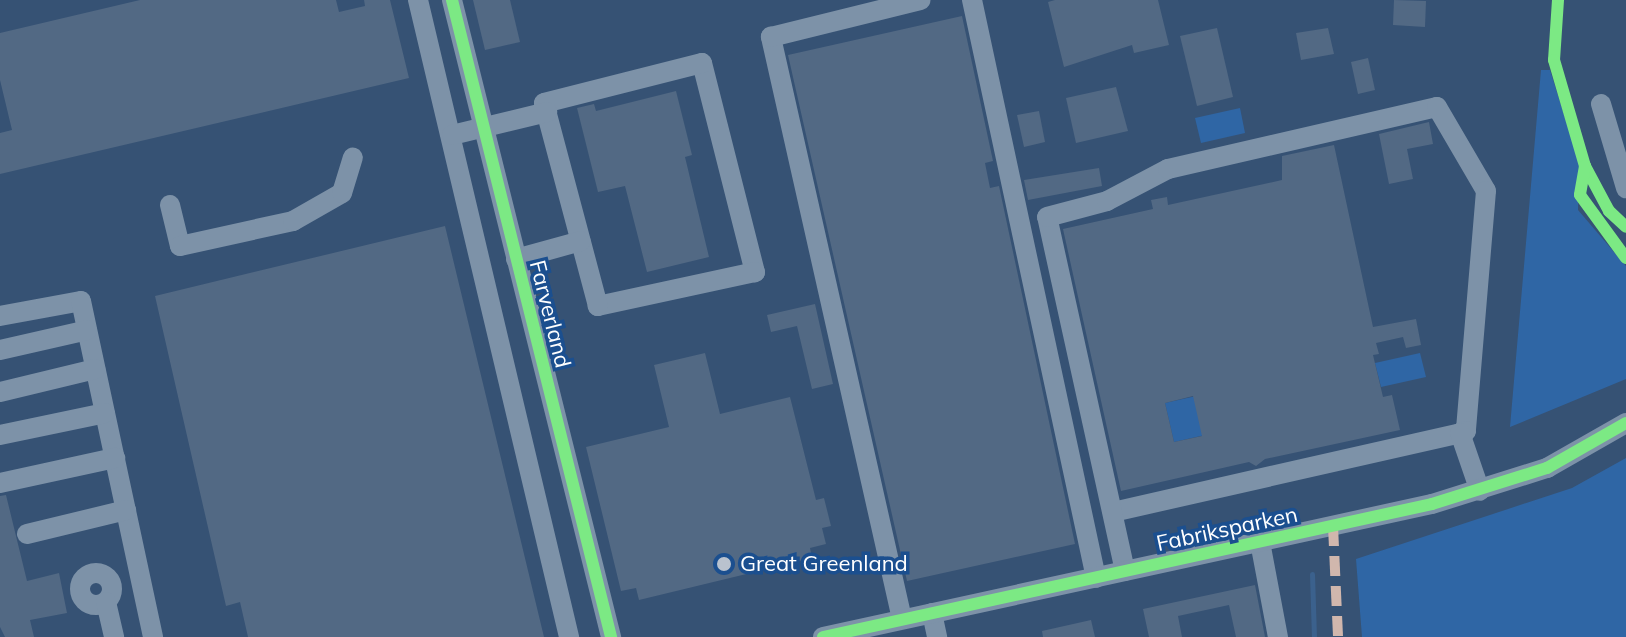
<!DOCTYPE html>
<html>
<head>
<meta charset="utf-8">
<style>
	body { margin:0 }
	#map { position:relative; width:1626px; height:637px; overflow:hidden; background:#365274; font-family:Mulish,sans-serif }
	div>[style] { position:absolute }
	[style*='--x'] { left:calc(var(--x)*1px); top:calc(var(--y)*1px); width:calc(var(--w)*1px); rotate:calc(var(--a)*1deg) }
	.green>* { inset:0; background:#2f66a5 }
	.stream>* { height:5px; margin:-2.5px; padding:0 2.5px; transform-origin:2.5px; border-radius:2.5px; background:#3b618d }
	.building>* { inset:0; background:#526984 }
	.minor>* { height:20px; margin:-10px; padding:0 10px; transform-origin:10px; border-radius:10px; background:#7d92a8 }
	.minor>.ring { margin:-10px; padding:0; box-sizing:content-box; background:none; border:20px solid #7d92a8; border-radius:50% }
	.quiet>* { height:10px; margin-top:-5px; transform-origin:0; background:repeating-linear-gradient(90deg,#d1b7ad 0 20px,transparent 0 30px) }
	.cycleway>* { height:12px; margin:-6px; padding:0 6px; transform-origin:6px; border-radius:6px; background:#7ce984 }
	.dots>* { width:22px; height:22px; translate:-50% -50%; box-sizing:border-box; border:4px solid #1b4f8f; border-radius:50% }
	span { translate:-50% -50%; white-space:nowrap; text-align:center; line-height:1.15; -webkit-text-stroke:7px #1b4f8f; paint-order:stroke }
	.street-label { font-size:22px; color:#fff }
	.poi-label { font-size:22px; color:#fff }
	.left { translate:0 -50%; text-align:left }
</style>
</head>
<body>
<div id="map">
	<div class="green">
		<div style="clip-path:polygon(1541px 70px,1550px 70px,1579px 162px,1578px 210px,1626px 266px,1626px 379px,1510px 427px)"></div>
		<div style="clip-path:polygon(1240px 108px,1245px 133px,1201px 143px,1195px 118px)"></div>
		<div style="clip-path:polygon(1420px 353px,1426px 377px,1381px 387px,1375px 363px)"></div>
		<div style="clip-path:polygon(1214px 392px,1223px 431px,1174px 442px,1165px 403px)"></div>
		<div style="clip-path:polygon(1626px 458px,1626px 637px,1362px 637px,1356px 559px,1572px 488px)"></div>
	</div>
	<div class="stream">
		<div style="--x:1312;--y:574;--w:63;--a:88.2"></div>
	</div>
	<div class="building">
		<div style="clip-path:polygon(140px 0,336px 0,339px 12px,365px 6px,364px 0,390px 0,409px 78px,0 174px,0 133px,12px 130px,0 80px,0 33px)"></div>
		<div style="clip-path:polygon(473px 0,510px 0,520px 42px,485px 50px)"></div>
		<div style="clip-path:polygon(1055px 0,1158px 0,1169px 45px,1134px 53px,1132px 45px,1064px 67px,1048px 2px)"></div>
		<div style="clip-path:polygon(1394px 0,1426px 1px,1425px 27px,1393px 25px)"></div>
		<div style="clip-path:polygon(962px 16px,993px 161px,985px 163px,990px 188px,999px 186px,1075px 544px,907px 581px,788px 55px)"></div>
		<div style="clip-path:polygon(1217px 28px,1233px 97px,1197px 106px,1180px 36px)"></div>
		<div style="clip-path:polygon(1328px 28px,1334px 54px,1301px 60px,1296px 33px)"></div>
		<div style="clip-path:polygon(1368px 58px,1375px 90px,1358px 94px,1351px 62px)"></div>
		<div style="clip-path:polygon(1116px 87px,1128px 131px,1076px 143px,1066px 98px)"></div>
		<div style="clip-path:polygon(676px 91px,692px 155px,685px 157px,709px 257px,647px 272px,625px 186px,598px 192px,577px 108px,594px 104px,596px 111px)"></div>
		<div style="clip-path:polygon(1039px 111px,1045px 142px,1024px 147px,1017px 115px)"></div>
		<div style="clip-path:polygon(1429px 122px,1433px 144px,1407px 149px,1413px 179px,1389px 184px,1379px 134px)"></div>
		<div style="clip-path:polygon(evenodd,1334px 145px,1373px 327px,1416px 319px,1421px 345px,1406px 348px,1403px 337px,1376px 343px,1379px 354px,1373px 355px,1383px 397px,1392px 395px,1400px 430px,1265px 459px,1256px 466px,1249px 462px,1121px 491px,1063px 229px,1153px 209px,1151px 200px,1167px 197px,1168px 205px,1282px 180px,1282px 156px,1334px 145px,1193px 396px,1202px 436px,1174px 442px,1165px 403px,1193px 396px)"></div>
		<div style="clip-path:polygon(1099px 168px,1102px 186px,1028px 200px,1024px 180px)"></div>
		<div style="clip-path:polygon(445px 226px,544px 637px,248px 637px,240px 602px,226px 606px,155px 296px)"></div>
		<div style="clip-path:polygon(815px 304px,833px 384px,812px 389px,797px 326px,771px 332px,767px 315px)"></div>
		<div style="clip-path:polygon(705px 353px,720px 414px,790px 397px,816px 500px,824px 498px,831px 526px,822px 528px,826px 544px,810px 548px,812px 558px,639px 600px,636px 588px,621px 591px,586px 447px,669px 427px,654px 365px)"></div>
		<div style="clip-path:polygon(6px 495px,27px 581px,59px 573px,67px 613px,30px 620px,34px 637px,5px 637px,0 627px,0 496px)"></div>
		<div style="clip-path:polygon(1255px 585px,1265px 637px,1236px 637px,1229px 605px,1178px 616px,1182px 637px,1149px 637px,1143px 609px)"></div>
		<div style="clip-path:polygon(1091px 620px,1095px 637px,1043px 637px,1042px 631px)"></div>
	</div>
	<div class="minor">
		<div style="--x:418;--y:0;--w:655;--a:76.66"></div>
		<div style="--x:452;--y:0;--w:657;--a:75.98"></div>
		<div style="--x:972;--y:0;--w:591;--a:77.89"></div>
		<div style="--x:702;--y:63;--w:216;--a:75.8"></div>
		<div style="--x:755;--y:272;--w:161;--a:167.8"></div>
		<div style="--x:598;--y:306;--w:210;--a:-104.9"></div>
		<div style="--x:544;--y:103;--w:163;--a:-14.2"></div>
		<div style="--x:1601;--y:104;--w:88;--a:73.4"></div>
		<div style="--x:452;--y:135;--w:98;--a:-13.6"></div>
		<div style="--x:170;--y:205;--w:42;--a:76.3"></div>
		<div style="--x:180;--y:246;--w:116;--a:-12.5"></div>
		<div style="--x:293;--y:221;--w:56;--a:-29.7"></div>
		<div style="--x:342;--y:193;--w:37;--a:-73"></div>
		<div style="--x:516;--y:259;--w:67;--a:-15.5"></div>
		<div style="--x:0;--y:316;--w:82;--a:-10.5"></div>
		<div style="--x:81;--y:301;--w:344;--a:77.9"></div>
		<div style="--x:0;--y:350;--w:89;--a:-12.9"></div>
		<div style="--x:0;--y:392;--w:98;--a:-13.6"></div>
		<div style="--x:0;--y:435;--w:107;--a:-11.8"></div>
		<div style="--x:0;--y:483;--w:118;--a:-12.3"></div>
		<div style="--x:1113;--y:512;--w:356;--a:-12.8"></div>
		<div style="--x:27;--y:534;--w:102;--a:-13.6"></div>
		<div style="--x:1260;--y:542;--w:97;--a:79.3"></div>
		<div style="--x:1125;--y:571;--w:362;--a:-102.4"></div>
		<div style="--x:1047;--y:217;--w:62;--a:-14.9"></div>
		<div style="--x:1107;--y:201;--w:69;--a:-27.7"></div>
		<div style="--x:1168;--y:169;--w:276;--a:-13"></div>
		<div style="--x:1437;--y:107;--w:97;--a:59.7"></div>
		<div style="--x:1486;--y:191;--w:241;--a:94.8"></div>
		<div style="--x:1466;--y:431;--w:6;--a:162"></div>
		<div style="--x:1460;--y:433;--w:61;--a:71"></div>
		<div class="ring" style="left:80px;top:573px;width:12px;height:12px"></div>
		<div style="--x:106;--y:602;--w:36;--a:77"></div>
		<div style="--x:932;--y:613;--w:25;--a:78"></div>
		<div style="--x:902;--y:619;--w:597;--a:-102.69"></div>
		<div style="--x:771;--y:37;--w:154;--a:-13.9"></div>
		<div style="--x:823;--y:637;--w:623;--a:-12.32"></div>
		<div style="--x:1432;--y:504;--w:121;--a:-17.4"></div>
		<div style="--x:1547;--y:468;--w:91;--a:-29.7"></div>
	</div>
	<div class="quiet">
		<div style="--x:1333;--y:526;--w:111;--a:87.4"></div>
	</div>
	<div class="cycleway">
		<div style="--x:452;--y:0;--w:657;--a:75.98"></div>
		<div style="--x:1558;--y:0;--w:60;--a:93.8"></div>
		<div style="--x:1554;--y:60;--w:110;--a:73.7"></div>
		<div style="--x:1585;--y:166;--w:51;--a:61.9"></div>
		<div style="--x:1609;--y:211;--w:23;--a:43"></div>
		<div style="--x:1585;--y:166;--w:29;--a:100"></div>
		<div style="--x:1580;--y:195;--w:78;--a:53.9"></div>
		<div style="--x:823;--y:637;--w:623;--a:-12.32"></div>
		<div style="--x:1432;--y:504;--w:121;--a:-17.4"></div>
		<div style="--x:1547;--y:468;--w:91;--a:-29.7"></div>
	</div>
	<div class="dots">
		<div style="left:724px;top:564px;background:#b9c2ce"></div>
	</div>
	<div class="street-label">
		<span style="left:550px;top:314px;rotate:76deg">Farverland</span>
		<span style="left:1227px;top:529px;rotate:-12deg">Fabriksparken</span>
	</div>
	<div class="poi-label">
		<span class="left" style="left:740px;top:564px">Great Greenland</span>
	</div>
</div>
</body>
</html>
